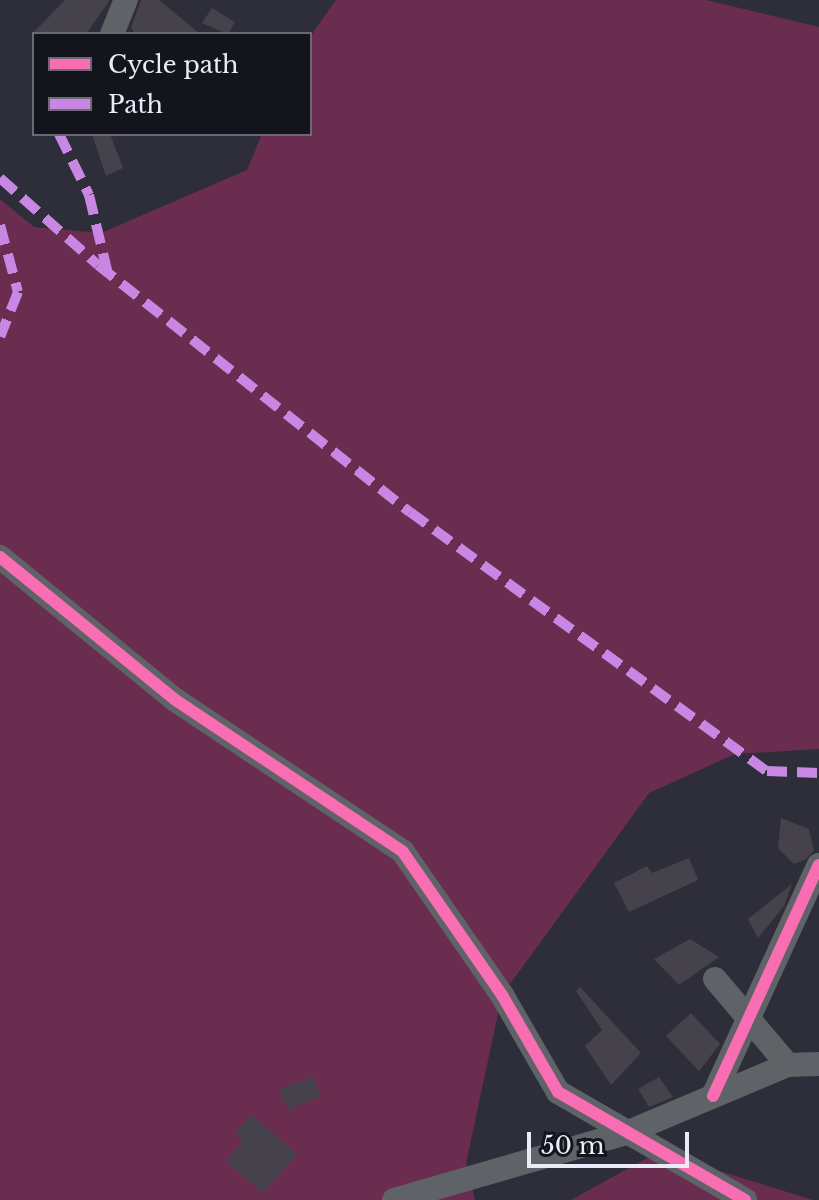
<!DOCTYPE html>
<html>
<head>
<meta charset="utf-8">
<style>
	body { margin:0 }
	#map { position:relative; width:819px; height:1200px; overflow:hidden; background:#2e2e3a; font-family:"Libre Baskerville",serif }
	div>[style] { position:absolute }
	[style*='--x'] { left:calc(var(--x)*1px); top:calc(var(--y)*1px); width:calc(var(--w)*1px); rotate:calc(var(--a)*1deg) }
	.green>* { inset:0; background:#6a2d50 }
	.building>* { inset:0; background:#45424c }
	.street>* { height:24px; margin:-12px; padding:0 12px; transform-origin:12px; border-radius:12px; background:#5f6266 }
	.quiet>* { height:10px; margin-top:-5px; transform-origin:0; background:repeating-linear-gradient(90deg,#c787e3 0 20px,transparent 0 30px) }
	.cycleway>* { height:12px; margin:-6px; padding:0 6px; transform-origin:6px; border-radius:6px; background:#f96db3 }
	span { translate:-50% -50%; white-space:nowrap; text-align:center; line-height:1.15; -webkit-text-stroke:6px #14141d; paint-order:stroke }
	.legend { position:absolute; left:32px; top:32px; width:280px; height:104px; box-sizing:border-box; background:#14141d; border:2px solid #6a6a75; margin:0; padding:10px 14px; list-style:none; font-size:24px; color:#eaeaf8 }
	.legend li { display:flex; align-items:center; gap:16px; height:40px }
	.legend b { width:40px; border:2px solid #6a6a75 }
	.scale { position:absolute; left:527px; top:1132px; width:162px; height:36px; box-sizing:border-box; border:4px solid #eaeaf8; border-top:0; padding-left:10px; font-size:24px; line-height:28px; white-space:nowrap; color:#eaeaf8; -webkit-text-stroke:6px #14141d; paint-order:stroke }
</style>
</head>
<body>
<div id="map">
	<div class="green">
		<div style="clip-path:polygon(336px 0,706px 0,819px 27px,819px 749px,735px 754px,649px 793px,502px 995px,466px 1163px,475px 1200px,0 1200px,0 199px,34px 227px,101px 233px,247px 170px,262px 134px,310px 134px,310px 37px)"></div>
		<div style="clip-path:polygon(658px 1152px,813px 1200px,571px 1200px)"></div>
	</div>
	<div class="building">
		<div style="clip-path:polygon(65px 0,110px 0,86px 34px,32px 34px)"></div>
		<div style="clip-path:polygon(141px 0,159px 0,200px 34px,136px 34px,131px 28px)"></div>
		<div style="clip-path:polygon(212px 8px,235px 22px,228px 34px,202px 23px)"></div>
		<div style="clip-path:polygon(92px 134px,110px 134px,123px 168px,106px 176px)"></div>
		<div style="clip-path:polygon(781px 818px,809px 829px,814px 851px,805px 860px,794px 864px,778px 848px)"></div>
		<div style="clip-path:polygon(689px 858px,698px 880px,629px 912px,614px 883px,647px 866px,652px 873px)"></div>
		<div style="clip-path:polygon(792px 884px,784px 906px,758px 938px,748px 919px)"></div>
		<div style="clip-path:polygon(690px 939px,719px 957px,679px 985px,654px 959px)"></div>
		<div style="clip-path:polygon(580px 987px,641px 1053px,611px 1085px,585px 1046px,602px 1030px,576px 991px)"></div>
		<div style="clip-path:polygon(691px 1013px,720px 1044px,699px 1071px,666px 1036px)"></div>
		<div style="clip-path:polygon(313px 1076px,321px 1096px,288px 1110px,279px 1090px)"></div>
		<div style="clip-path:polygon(659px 1077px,673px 1097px,649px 1107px,638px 1089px)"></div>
		<div style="clip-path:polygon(251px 1114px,297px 1154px,263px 1193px,226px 1161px,243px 1141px,235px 1133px)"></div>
	</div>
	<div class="street">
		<div style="--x:112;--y:34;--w:37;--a:-68"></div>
		<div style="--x:0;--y:557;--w:225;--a:39.2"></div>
		<div style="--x:174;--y:699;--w:275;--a:33.7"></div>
		<div style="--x:403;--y:852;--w:174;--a:55.3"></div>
		<div style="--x:502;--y:995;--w:112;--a:60"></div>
		<div style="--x:558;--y:1092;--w:216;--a:30"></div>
		<div style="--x:715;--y:979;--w:113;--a:49.7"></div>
		<div style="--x:713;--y:1096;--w:254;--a:-65.4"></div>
		<div style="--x:394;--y:1200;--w:241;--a:-16.1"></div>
		<div style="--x:626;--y:1133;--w:176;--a:-22.8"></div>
		<div style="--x:788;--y:1065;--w:31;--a:-2"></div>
	</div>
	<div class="quiet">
		<div style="--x:59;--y:134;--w:68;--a:63.8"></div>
		<div style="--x:89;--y:195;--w:81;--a:76.5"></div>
		<div style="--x:0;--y:178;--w:131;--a:41.6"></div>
		<div style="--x:98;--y:265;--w:398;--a:38.4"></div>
		<div style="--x:410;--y:512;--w:441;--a:36"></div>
		<div style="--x:767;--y:771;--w:52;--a:2.2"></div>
		<div style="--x:0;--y:225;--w:69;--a:75"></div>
		<div style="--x:18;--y:292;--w:48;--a:111.8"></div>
	</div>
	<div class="cycleway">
		<div style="--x:0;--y:557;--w:225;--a:39.2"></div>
		<div style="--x:174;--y:699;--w:275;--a:33.7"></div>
		<div style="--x:403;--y:852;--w:174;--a:55.3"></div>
		<div style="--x:502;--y:995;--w:112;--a:60"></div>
		<div style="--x:558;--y:1092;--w:216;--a:30"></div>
		<div style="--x:713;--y:1096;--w:254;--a:-65.4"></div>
	</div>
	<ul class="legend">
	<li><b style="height:10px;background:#f96db3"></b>Cycle path</li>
	<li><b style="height:10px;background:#c787e3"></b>Path</li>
	</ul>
	<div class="scale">50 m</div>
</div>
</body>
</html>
